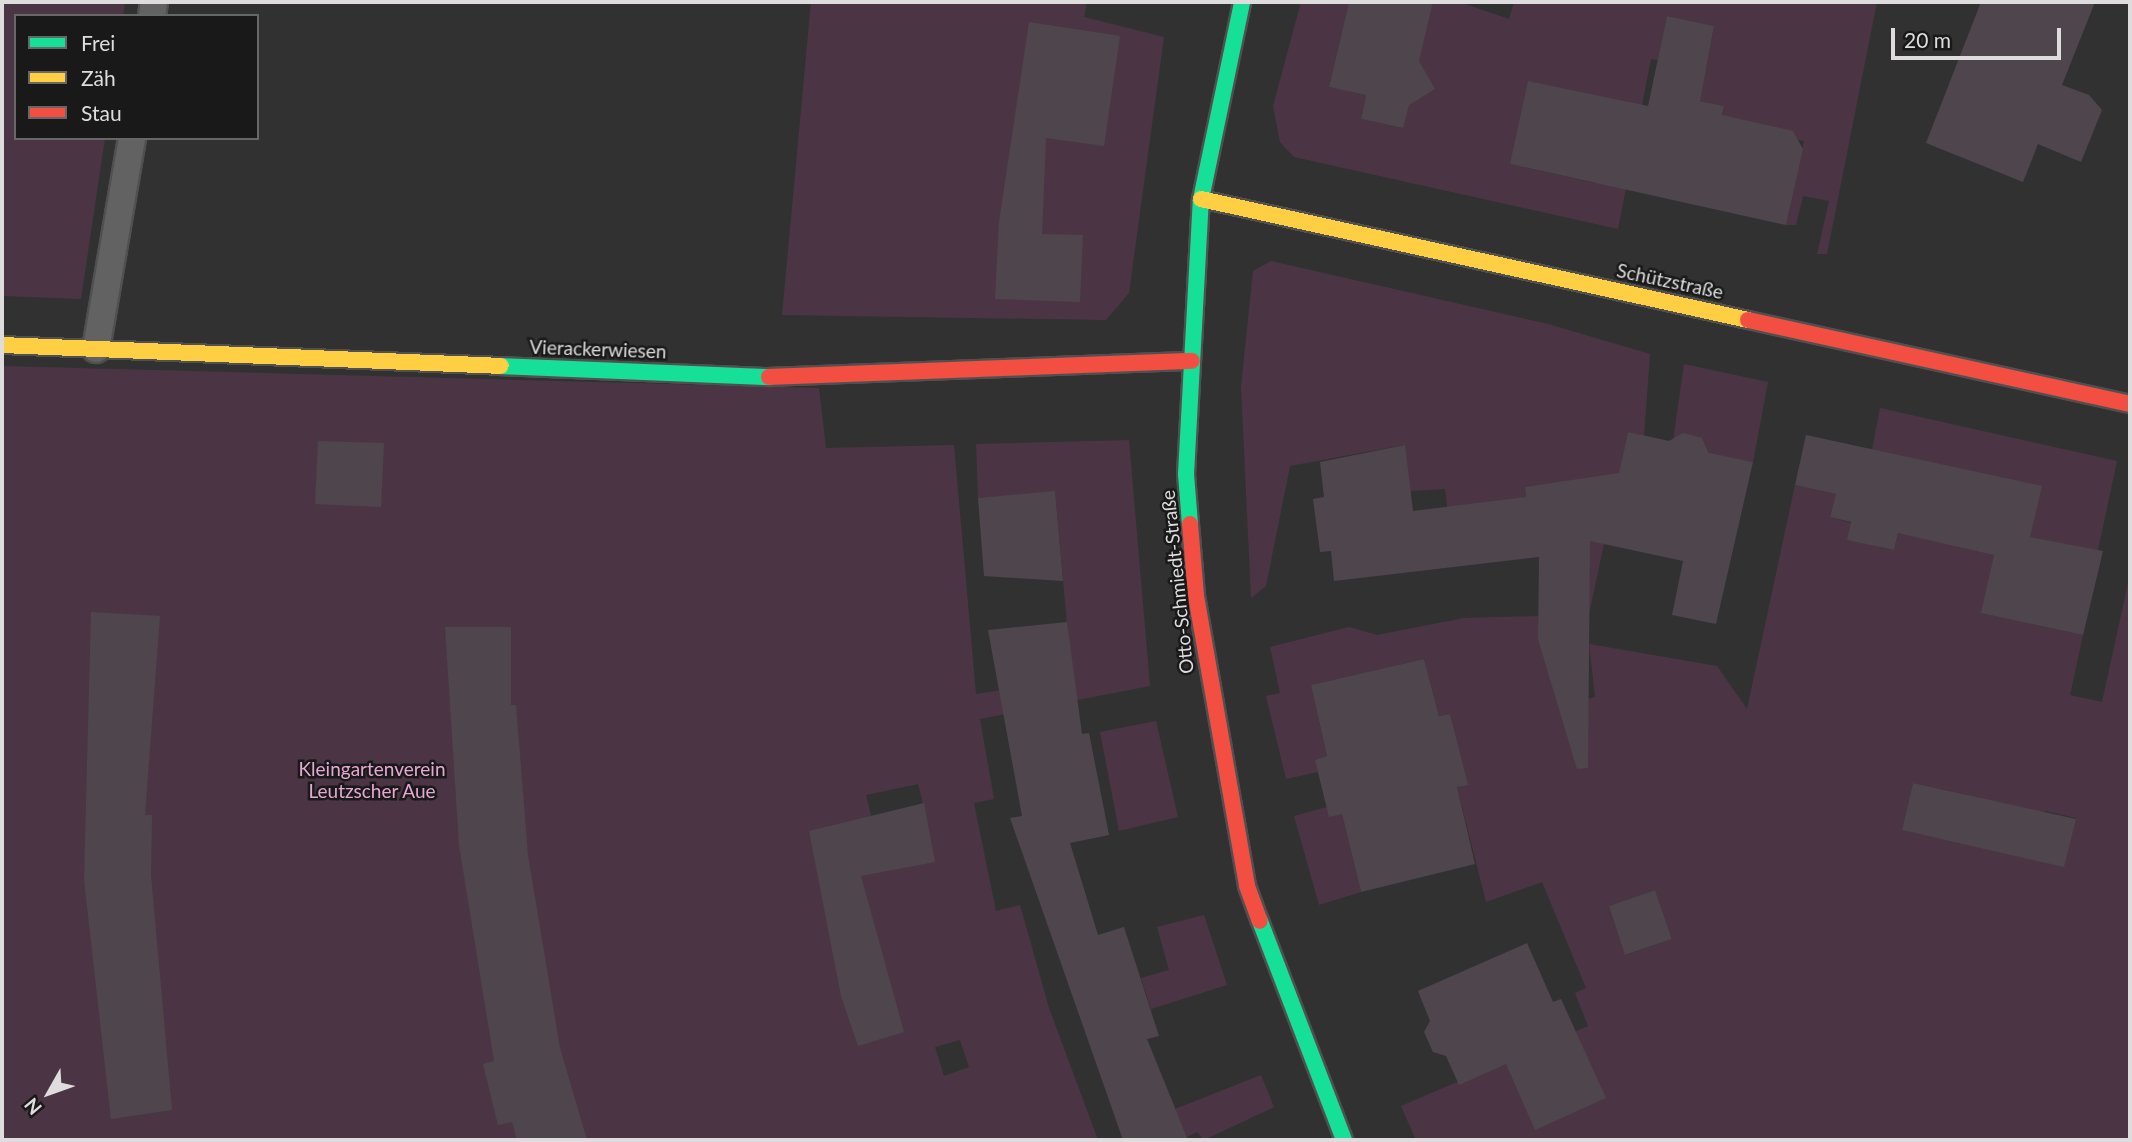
<!DOCTYPE html>
<html>
<head>
<meta charset="utf-8">
<style>
	body { margin:0 }
	#map { position:relative; width:2132px; height:1142px; overflow:hidden; background:#323132; font-family:Lato,sans-serif }
	div>[style] { position:absolute }
	[style*='--x'] { left:calc(var(--x)*1px); top:calc(var(--y)*1px); width:calc(var(--w)*1px); rotate:calc(var(--a)*1deg) }
	.green>* { inset:0; background:#4b3545 }
	.building>* { inset:0; background:#4e464c }
	.roads { filter:drop-shadow(2px 0 #515050) drop-shadow(-2px 0 #515050) drop-shadow(0 2px #515050) drop-shadow(0 -2px #515050) }
	.lane>* { height:26px; margin:-13px; padding:0 13px; transform-origin:13px; border-radius:13px; background:#636263 }
	.fast>* { height:16px; margin:-8px; padding:0 8px; transform-origin:8px; border-radius:8px; background:#16e098 }
	.slow>* { height:16px; margin:-8px; padding:0 8px; transform-origin:8px; border-radius:8px; background:#ffcf43 }
	.jam>* { height:16px; margin:-8px; padding:0 8px; transform-origin:8px; border-radius:8px; background:#f24e42 }
	span { translate:-50% -50%; white-space:nowrap; text-align:center; line-height:1.15; -webkit-text-stroke:5px #1a1919; paint-order:stroke }
	.street-label { font-size:19px; color:#dedcdd }
	.park-label { font-size:19px; color:#e6a7d5 }
	.frame { position:absolute; inset:0; border:4px solid #dedcdd; pointer-events:none }
	.legend { position:absolute; left:14px; top:14px; width:245px; height:126px; box-sizing:border-box; background:#1a1919; border:2px solid #686767; margin:0; padding:9px 12px; list-style:none; font-size:21px; color:#dedcdd }
	.legend li { display:flex; align-items:center; gap:14px; height:35px }
	.legend b { width:35px; border:2px solid #686767 }
	.north { position:absolute; left:14px; top:1058px; width:70px; height:70px; -webkit-text-stroke:5px #1a1919; paint-order:stroke; rotate:230deg; font-size:19px; font-weight:700; line-height:28px; text-align:center; color:#dedcdd }
	.north::after { content:''; display:block; margin:auto; width:24px; height:32px; background:#dedcdd; clip-path:polygon(50% 0,100% 100%,50% 72%,0 100%) }
	.scale { position:absolute; left:1891px; top:28px; width:170px; height:32px; box-sizing:border-box; border:4px solid #dedcdd; border-top:0; padding-left:9px; font-size:21px; line-height:24px; white-space:nowrap; color:#dedcdd; -webkit-text-stroke:5px #1a1919; paint-order:stroke }
</style>
</head>
<body>
<div id="map">
	<div class="green">
		<div style="clip-path:polygon(2px 2px,125px 2px,123px 16px,16px 16px,16px 138px,105px 138px,81px 299px,2px 296px)"></div>
		<div style="clip-path:polygon(811px 2px,1087px 2px,1084px 17px,1164px 37px,1129px 293px,1106px 320px,782px 315px)"></div>
		<div style="clip-path:polygon(evenodd,1301px 2px,1349px 2px,1329px 87px,1366px 95px,1361px 119px,1402px 128px,1433px 2px,1459px 2px,1509px 19px,1514px 2px,1877px 2px,1827px 254px,1817px 254px,1829px 201px,1803px 196px,1796px 225px,1786px 225px,1804px 141px,1721px 123px,1724px 106px,1687px 98px,1706px 69px,1714px 26px,1667px 16px,1658px 60px,1651px 59px,1618px 229px,1294px 157px,1280px 142px,1273px 106px,1301px 2px,1545px 85px,1613px 99px,1595px 183px,1510px 164px,1545px 85px)"></div>
		<div style="clip-path:polygon(1271px 261px,1548px 324px,1650px 354px,1644px 436px,1628px 432px,1589px 614px,1578px 615px,1562px 482px,1525px 487px,1526px 497px,1454px 560px,1445px 489px,1410px 491px,1404px 445px,1290px 466px,1266px 586px,1251px 598px,1241px 387px,1253px 271px)"></div>
		<div style="clip-path:polygon(1684px 364px,1768px 382px,1753px 462px,1710px 454px,1702px 438px,1673px 441px)"></div>
		<div style="clip-path:polygon(evenodd,2px 366px,819px 388px,826px 448px,954px 445px,976px 694px,1072px 679px,1055px 492px,978px 498px,976px 444px,1129px 440px,1150px 686px,980px 719px,994px 799px,974px 803px,996px 911px,1020px 905px,1049px 1008px,1098px 1140px,2px 1140px,2px 366px,918px 784px,925px 812px,885px 871px,866px 795px,918px 784px,2px 366px,960px 1040px,969px 1067px,944px 1076px,935px 1047px,960px 1040px)"></div>
		<div style="clip-path:polygon(evenodd,1880px 408px,2117px 461px,2098px 550px,2027px 549px,2041px 486px,1984px 552px,1994px 555px,1982px 613px,2083px 635px,2070px 695px,2102px 702px,2130px 574px,2130px 1140px,1416px 1140px,1401px 1106px,1588px 1026px,1575px 993px,1586px 988px,1542px 882px,1486px 902px,1457px 787px,1467px 784px,1450px 714px,1439px 716px,1424px 659px,1311px 685px,1327px 756px,1315px 760px,1318px 772px,1286px 779px,1266px 696px,1280px 693px,1270px 647px,1349px 627px,1377px 635px,1464px 618px,1538px 616px,1559px 707px,1595px 697px,1589px 644px,1717px 666px,1747px 709px,1795px 485px,1836px 494px,1830px 517px,1851px 523px,1848px 540px,1894px 550px,1898px 533px,1913px 536px,1872px 450px,1880px 408px,1913px 783px,1968px 795px,2040px 835px,2045px 811px,2076px 818px,2064px 866px,1902px 830px,1913px 783px,1880px 408px,1655px 890px,1672px 939px,1626px 955px,1609px 906px,1655px 890px)"></div>
		<div style="clip-path:polygon(1156px 721px,1178px 817px,1119px 831px,1100px 732px)"></div>
		<div style="clip-path:polygon(1327px 807px,1342px 814px,1361px 892px,1319px 905px,1294px 816px)"></div>
		<div style="clip-path:polygon(1204px 915px,1227px 985px,1151px 1009px,1141px 978px,1169px 970px,1157px 927px)"></div>
		<div style="clip-path:polygon(1261px 1075px,1274px 1107px,1204px 1140px,1197px 1132px,1187px 1137px,1175px 1109px)"></div>
	</div>
	<div class="building">
		<div style="clip-path:polygon(1349px 2px,1433px 2px,1419px 61px,1435px 89px,1409px 105px,1403px 128px,1361px 119px,1366px 95px,1329px 87px)"></div>
		<div style="clip-path:polygon(1981px 2px,2095px 2px,2062px 85px,2089px 95px,2102px 110px,2081px 162px,2038px 144px,2023px 182px,1926px 143px)"></div>
		<div style="clip-path:polygon(1667px 16px,1714px 26px,1700px 101px,1724px 106px,1722px 115px,1793px 131px,1803px 149px,1786px 225px,1510px 164px,1528px 81px,1648px 106px)"></div>
		<div style="clip-path:polygon(1029px 22px,1120px 36px,1104px 146px,1046px 138px,1042px 234px,1083px 235px,1080px 302px,995px 299px,999px 222px)"></div>
		<div style="clip-path:polygon(1628px 432px,1669px 441px,1683px 433px,1702px 438px,1709px 453px,1753px 462px,1716px 624px,1672px 615px,1683px 561px,1590px 541px,1588px 768px,1577px 769px,1538px 639px,1539px 557px,1334px 581px,1331px 551px,1320px 552px,1313px 499px,1324px 497px,1320px 462px,1405px 445px,1413px 511px,1526px 497px,1525px 487px,1619px 473px)"></div>
		<div style="clip-path:polygon(1806px 435px,2042px 486px,2030px 537px,2103px 551px,2083px 635px,1981px 613px,1994px 555px,1898px 533px,1894px 550px,1847px 540px,1851px 522px,1830px 517px,1836px 494px,1795px 485px)"></div>
		<div style="clip-path:polygon(318px 441px,384px 443px,381px 507px,315px 504px)"></div>
		<div style="clip-path:polygon(1055px 491px,1063px 581px,984px 576px,978px 498px)"></div>
		<div style="clip-path:polygon(91px 612px,160px 616px,145px 815px,152px 815px,151px 875px,172px 1110px,111px 1119px,84px 880px)"></div>
		<div style="clip-path:polygon(1067px 622px,1082px 734px,1089px 733px,1109px 835px,1070px 843px,1098px 935px,1124px 927px,1159px 1036px,1147px 1039px,1188px 1140px,1123px 1140px,1010px 818px,1022px 816px,988px 630px)"></div>
		<div style="clip-path:polygon(445px 627px,511px 627px,511px 705px,516px 705px,528px 855px,560px 1048px,587px 1140px,517px 1140px,512px 1122px,498px 1125px,483px 1064px,494px 1061px,459px 845px)"></div>
		<div style="clip-path:polygon(1424px 659px,1439px 716px,1450px 714px,1468px 785px,1457px 787px,1475px 864px,1361px 892px,1342px 814px,1329px 817px,1315px 760px,1327px 756px,1311px 685px)"></div>
		<div style="clip-path:polygon(1913px 783px,2076px 819px,2064px 867px,1902px 830px)"></div>
		<div style="clip-path:polygon(924px 803px,935px 862px,861px 876px,904px 1032px,858px 1046px,841px 996px,809px 831px)"></div>
		<div style="clip-path:polygon(1655px 890px,1672px 939px,1625px 955px,1609px 906px)"></div>
		<div style="clip-path:polygon(1527px 943px,1553px 1002px,1561px 999px,1606px 1098px,1535px 1130px,1506px 1064px,1459px 1085px,1446px 1056px,1433px 1052px,1424px 1032px,1430px 1021px,1418px 991px)"></div>
	</div>
	<div class="roads">
		<div class="lane">
			<div style="--x:152;--y:16;--w:14;--a:-82"></div>
			<div style="--x:96;--y:349;--w:214;--a:-80.3"></div>
		</div>
		<div class="fast">
			<div style="--x:501;--y:366;--w:268;--a:2.4"></div>
			<div style="--x:1190;--y:524;--w:50;--a:-94.6"></div>
			<div style="--x:1186;--y:474;--w:275;--a:-86.9"></div>
			<div style="--x:1201;--y:199;--w:201;--a:-78.2"></div>
			<div style="--x:1260;--y:921;--w:235;--a:69"></div>
		</div>
		<div class="slow">
			<div style="--x:1201;--y:199;--w:560;--a:12.47"></div>
			<div style="--x:2;--y:345;--w:499;--a:2.4"></div>
		</div>
		<div class="jam">
			<div style="--x:1748;--y:320;--w:391;--a:12.4"></div>
			<div style="--x:769;--y:377;--w:423;--a:-2.2"></div>
			<div style="--x:1190;--y:524;--w:72;--a:85.2"></div>
			<div style="--x:1196;--y:596;--w:294;--a:80"></div>
			<div style="--x:1247;--y:886;--w:37;--a:70"></div>
		</div>
	</div>
	<div class="street-label">
		<span style="left:1670px;top:281px;rotate:12deg">Schützstraße</span>
		<span style="left:598px;top:349px;rotate:2deg">Vierackerwiesen</span>
		<span style="left:1177px;top:582px;rotate:-96deg">Otto-Schmiedt-Straße</span>
	</div>
	<div class="park-label">
		<span style="left:372px;top:780px">Kleingartenverein<br>Leutzscher Aue</span>
	</div>
	<div class="frame"></div>
	<ul class="legend">
	<li><b style="height:9px;background:#16e098"></b>Frei</li>
	<li><b style="height:9px;background:#ffcf43"></b>Zäh</li>
	<li><b style="height:9px;background:#f24e42"></b>Stau</li>
	</ul>
	<div class="north">N</div>
	<div class="scale">20 m</div>
</div>
</body>
</html>
